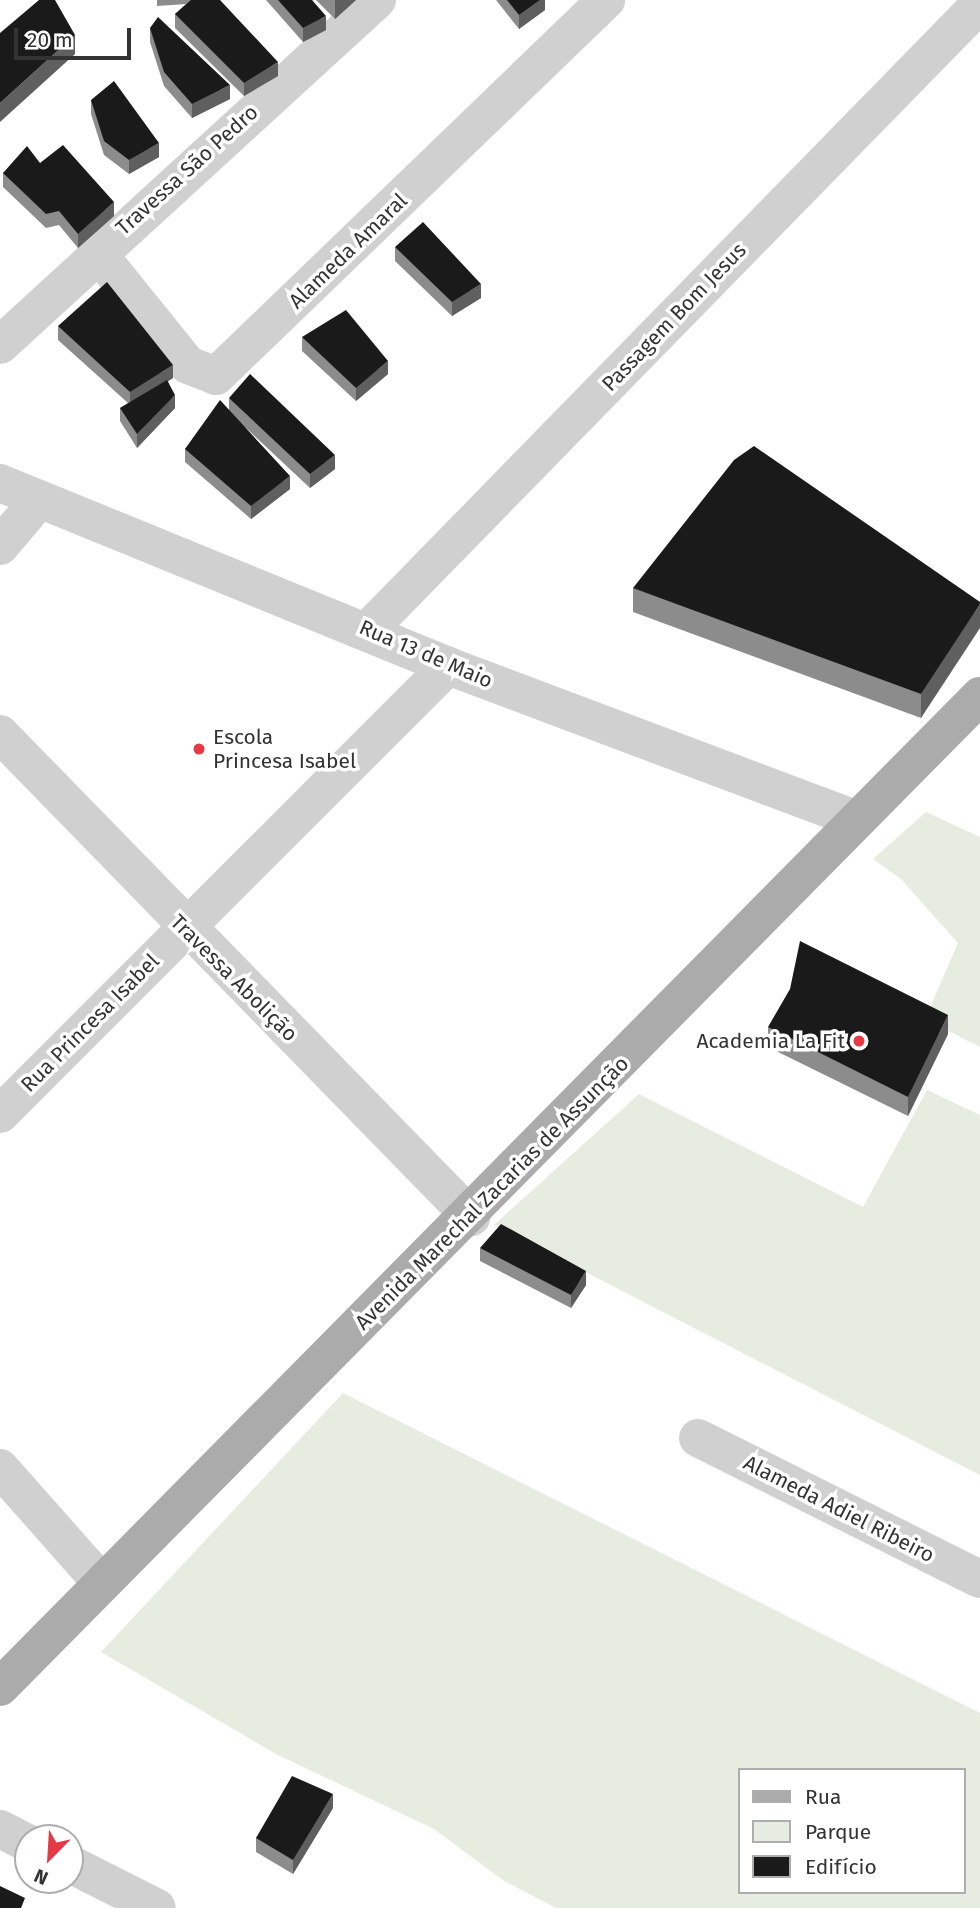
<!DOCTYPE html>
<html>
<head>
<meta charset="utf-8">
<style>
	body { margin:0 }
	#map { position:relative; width:980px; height:1908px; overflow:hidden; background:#fff; font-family:"Fira Sans",sans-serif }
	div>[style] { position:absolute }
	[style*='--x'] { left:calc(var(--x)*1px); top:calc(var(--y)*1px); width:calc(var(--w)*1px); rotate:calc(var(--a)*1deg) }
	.green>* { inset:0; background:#e6ecdf }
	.minor>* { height:38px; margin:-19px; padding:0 19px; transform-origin:19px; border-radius:19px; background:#d0d0d0 }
	.major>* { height:38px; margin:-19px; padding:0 19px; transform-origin:19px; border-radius:19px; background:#ababab }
	.wall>* { inset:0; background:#8c8c8c }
	.shaded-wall>* { inset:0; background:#5f5f5f }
	.building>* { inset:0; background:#1a1a1a }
	.dots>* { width:19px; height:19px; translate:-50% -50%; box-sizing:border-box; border:4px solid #fff; border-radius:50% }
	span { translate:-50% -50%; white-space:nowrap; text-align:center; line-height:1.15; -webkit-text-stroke:7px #fff; paint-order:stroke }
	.street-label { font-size:21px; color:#333 }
	.poi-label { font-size:21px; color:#333 }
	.left { translate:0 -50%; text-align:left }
	.right { translate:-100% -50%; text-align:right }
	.legend { position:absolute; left:738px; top:1768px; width:228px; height:126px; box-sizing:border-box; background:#fff; border:2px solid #adadad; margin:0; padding:9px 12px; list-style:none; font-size:21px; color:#333 }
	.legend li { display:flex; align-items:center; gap:14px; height:35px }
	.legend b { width:35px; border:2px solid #adadad }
	.north { position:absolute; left:14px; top:1824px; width:70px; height:70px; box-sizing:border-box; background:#fff; border:2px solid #adadad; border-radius:50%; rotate:204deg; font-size:19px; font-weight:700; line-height:28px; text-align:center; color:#333 }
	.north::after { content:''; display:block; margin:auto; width:24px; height:32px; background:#e63946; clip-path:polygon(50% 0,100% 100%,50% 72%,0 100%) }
	.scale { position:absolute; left:14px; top:28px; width:117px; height:32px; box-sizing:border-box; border:4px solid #333; border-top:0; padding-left:9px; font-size:21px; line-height:24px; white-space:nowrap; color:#333; -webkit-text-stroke:5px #fff; paint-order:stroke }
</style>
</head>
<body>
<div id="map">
	<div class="green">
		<div style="clip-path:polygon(926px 812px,980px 837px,980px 1047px,925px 1019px,958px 943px,901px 879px,873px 859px)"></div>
		<div style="clip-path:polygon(927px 1090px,980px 1115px,980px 1475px,494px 1225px,639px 1094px,863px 1207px)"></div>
		<div style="clip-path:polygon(evenodd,343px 1393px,980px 1713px,980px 1908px,556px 1908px,504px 1881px,434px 1829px,276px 1754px,101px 1652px,343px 1393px,740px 1770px,964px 1770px,964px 1892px,740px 1892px,740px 1770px)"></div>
	</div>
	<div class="minor">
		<div style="--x:96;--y:251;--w:146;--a:51.1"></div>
		<div style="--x:188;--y:365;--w:30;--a:21"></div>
		<div style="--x:216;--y:376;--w:542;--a:-43.95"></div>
		<div style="--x:0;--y:345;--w:511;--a:-42.46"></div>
		<div style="--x:0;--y:483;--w:484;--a:22.2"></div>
		<div style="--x:448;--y:666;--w:435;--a:20.6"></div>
		<div style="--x:0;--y:546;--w:60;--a:-49.7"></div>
		<div style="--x:368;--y:630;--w:875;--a:-45.65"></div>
		<div style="--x:0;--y:734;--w:675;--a:45.72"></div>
		<div style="--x:0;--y:1114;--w:634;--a:-45"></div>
		<div style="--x:698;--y:1438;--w:315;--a:26.6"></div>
		<div style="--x:0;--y:1468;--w:152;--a:48.5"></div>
		<div style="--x:0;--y:1829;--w:31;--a:27"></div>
		<div style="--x:70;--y:1864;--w:97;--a:26.8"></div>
	</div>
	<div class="major">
		<div style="--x:0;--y:1687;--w:1394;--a:-45.32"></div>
	</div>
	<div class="wall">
		<div style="clip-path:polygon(157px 0,220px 0,278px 76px,244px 96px,175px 28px,175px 14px,186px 4px,157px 6px)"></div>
		<div style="clip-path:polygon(266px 0,312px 0,326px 30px,303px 42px)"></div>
		<div style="clip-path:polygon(316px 0,356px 0,335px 19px)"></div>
		<div style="clip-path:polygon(496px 0,545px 0,545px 10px,519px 29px)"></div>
		<div style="clip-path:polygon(150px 28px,230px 99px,192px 118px,164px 86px,150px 42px)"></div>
		<div style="clip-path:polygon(91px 100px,159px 157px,129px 174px,104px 155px,91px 114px)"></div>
		<div style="clip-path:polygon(40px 163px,114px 216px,78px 248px,59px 225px,46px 228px,3px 187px,3px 173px)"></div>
		<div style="clip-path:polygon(395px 247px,481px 298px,452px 316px,395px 261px)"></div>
		<div style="clip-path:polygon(58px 326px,173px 378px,168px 381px,175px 408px,137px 448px,120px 421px,120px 408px,128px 403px,58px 340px)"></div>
		<div style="clip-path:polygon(302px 337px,388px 374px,356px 401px,302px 351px)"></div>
		<div style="clip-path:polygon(229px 398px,335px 469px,310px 488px,245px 427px,290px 489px,251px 519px,185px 462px,185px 449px,229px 410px)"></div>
		<div style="clip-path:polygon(633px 588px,980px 602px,921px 718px,633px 612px)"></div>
		<div style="clip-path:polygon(768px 1027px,948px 1034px,908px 1116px,768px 1047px)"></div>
		<div style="clip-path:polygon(480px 1248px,586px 1285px,571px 1308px,480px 1261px)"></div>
		<div style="clip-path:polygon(333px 1808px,293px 1874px,256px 1852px,256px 1838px)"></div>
	</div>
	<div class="shaded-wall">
		<div style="clip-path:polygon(335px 0,356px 0,335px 19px)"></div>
		<div style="clip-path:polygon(540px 0,545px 0,545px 10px,519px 29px,519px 15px)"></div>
		<div style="clip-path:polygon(326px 16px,326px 30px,303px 42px,303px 28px)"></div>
		<div style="clip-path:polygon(75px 35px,75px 54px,0 122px,0 103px)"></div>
		<div style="clip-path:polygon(278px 62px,278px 76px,244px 96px,244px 83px)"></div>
		<div style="clip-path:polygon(230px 85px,230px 99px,192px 118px,192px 104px)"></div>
		<div style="clip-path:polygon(159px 143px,159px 157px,129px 174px,129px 160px)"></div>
		<div style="clip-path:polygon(114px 202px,114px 216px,78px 248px,78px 234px)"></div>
		<div style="clip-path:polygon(481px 284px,481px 298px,452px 316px,452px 302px)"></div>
		<div style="clip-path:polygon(388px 361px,388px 374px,356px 401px,356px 388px)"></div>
		<div style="clip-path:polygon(173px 365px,173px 378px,130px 406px,130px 392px)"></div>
		<div style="clip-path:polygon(175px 395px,175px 408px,137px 448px,137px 434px)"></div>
		<div style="clip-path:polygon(335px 455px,335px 469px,310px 488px,310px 474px)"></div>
		<div style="clip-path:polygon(290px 476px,290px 489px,251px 519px,251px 506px)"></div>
		<div style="clip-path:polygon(980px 604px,980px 628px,921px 718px,921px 694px)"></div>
		<div style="clip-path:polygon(948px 1015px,948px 1034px,908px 1116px,908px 1097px)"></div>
		<div style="clip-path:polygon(586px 1271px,586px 1285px,571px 1308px,571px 1295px)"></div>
		<div style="clip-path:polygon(333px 1794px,333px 1808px,293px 1874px,293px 1860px)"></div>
	</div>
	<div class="building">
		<div style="clip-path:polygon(39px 0,55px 0,75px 35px,0 103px,0 33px)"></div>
		<div style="clip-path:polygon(191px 0,220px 0,278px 62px,244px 83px,175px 14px)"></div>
		<div style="clip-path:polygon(278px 0,312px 0,326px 16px,303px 28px)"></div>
		<div style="clip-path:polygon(507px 0,540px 0,519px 15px)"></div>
		<div style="clip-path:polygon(158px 17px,230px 85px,192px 104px,164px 72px,150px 28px)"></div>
		<div style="clip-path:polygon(114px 81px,159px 143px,129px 160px,104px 141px,91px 100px)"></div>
		<div style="clip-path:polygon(63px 145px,114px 202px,78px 234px,59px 211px,46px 214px,3px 173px,27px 146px,40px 163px)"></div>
		<div style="clip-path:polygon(423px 222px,481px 284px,452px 302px,395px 247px)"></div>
		<div style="clip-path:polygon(107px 282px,173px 365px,130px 392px,58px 326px)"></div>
		<div style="clip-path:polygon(346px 310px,388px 361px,356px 388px,302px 337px)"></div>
		<div style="clip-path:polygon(250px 374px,335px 455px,310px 474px,229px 398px)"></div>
		<div style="clip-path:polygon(167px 380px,175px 395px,137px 434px,120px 408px)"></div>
		<div style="clip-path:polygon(220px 400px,290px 476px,251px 506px,185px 449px)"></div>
		<div style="clip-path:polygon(754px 446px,980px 602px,980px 604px,921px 694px,633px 588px,734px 460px)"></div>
		<div style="clip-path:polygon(800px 941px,948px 1015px,908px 1097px,768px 1027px,790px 989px)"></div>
		<div style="clip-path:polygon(501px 1224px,586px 1271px,571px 1295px,480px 1248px)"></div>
		<div style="clip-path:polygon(292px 1776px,333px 1794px,293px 1860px,256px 1838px)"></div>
		<div style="clip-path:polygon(0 1886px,25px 1898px,21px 1908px,0 1908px)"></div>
	</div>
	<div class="dots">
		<div style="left:199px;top:749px;background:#e63946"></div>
		<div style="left:859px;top:1041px;background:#e63946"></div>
	</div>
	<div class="street-label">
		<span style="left:187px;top:170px;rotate:-42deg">Travessa São Pedro</span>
		<span style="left:348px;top:251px;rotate:-44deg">Alameda Amaral</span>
		<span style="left:674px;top:317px;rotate:-46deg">Passagem Bom Jesus</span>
		<span style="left:426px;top:654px;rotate:23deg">Rua 13 de Maio</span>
		<span style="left:234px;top:978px;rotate:45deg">Travessa Abolição</span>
		<span style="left:90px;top:1023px;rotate:-45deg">Rua Princesa Isabel</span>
		<span style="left:492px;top:1193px;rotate:-45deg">Avenida Marechal Zacarias de Assunção</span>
		<span style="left:839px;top:1509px;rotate:27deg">Alameda Adiel Ribeiro</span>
	</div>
	<div class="poi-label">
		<span class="left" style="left:213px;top:749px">Escola<br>Princesa Isabel</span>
		<span class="right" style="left:845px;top:1041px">Academia La Fit</span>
	</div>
	<ul class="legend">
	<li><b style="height:9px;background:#ababab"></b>Rua</li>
	<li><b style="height:19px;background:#e6ecdf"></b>Parque</li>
	<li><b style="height:19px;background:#1a1a1a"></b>Edifício</li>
	</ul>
	<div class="north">N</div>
	<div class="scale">20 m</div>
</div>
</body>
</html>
